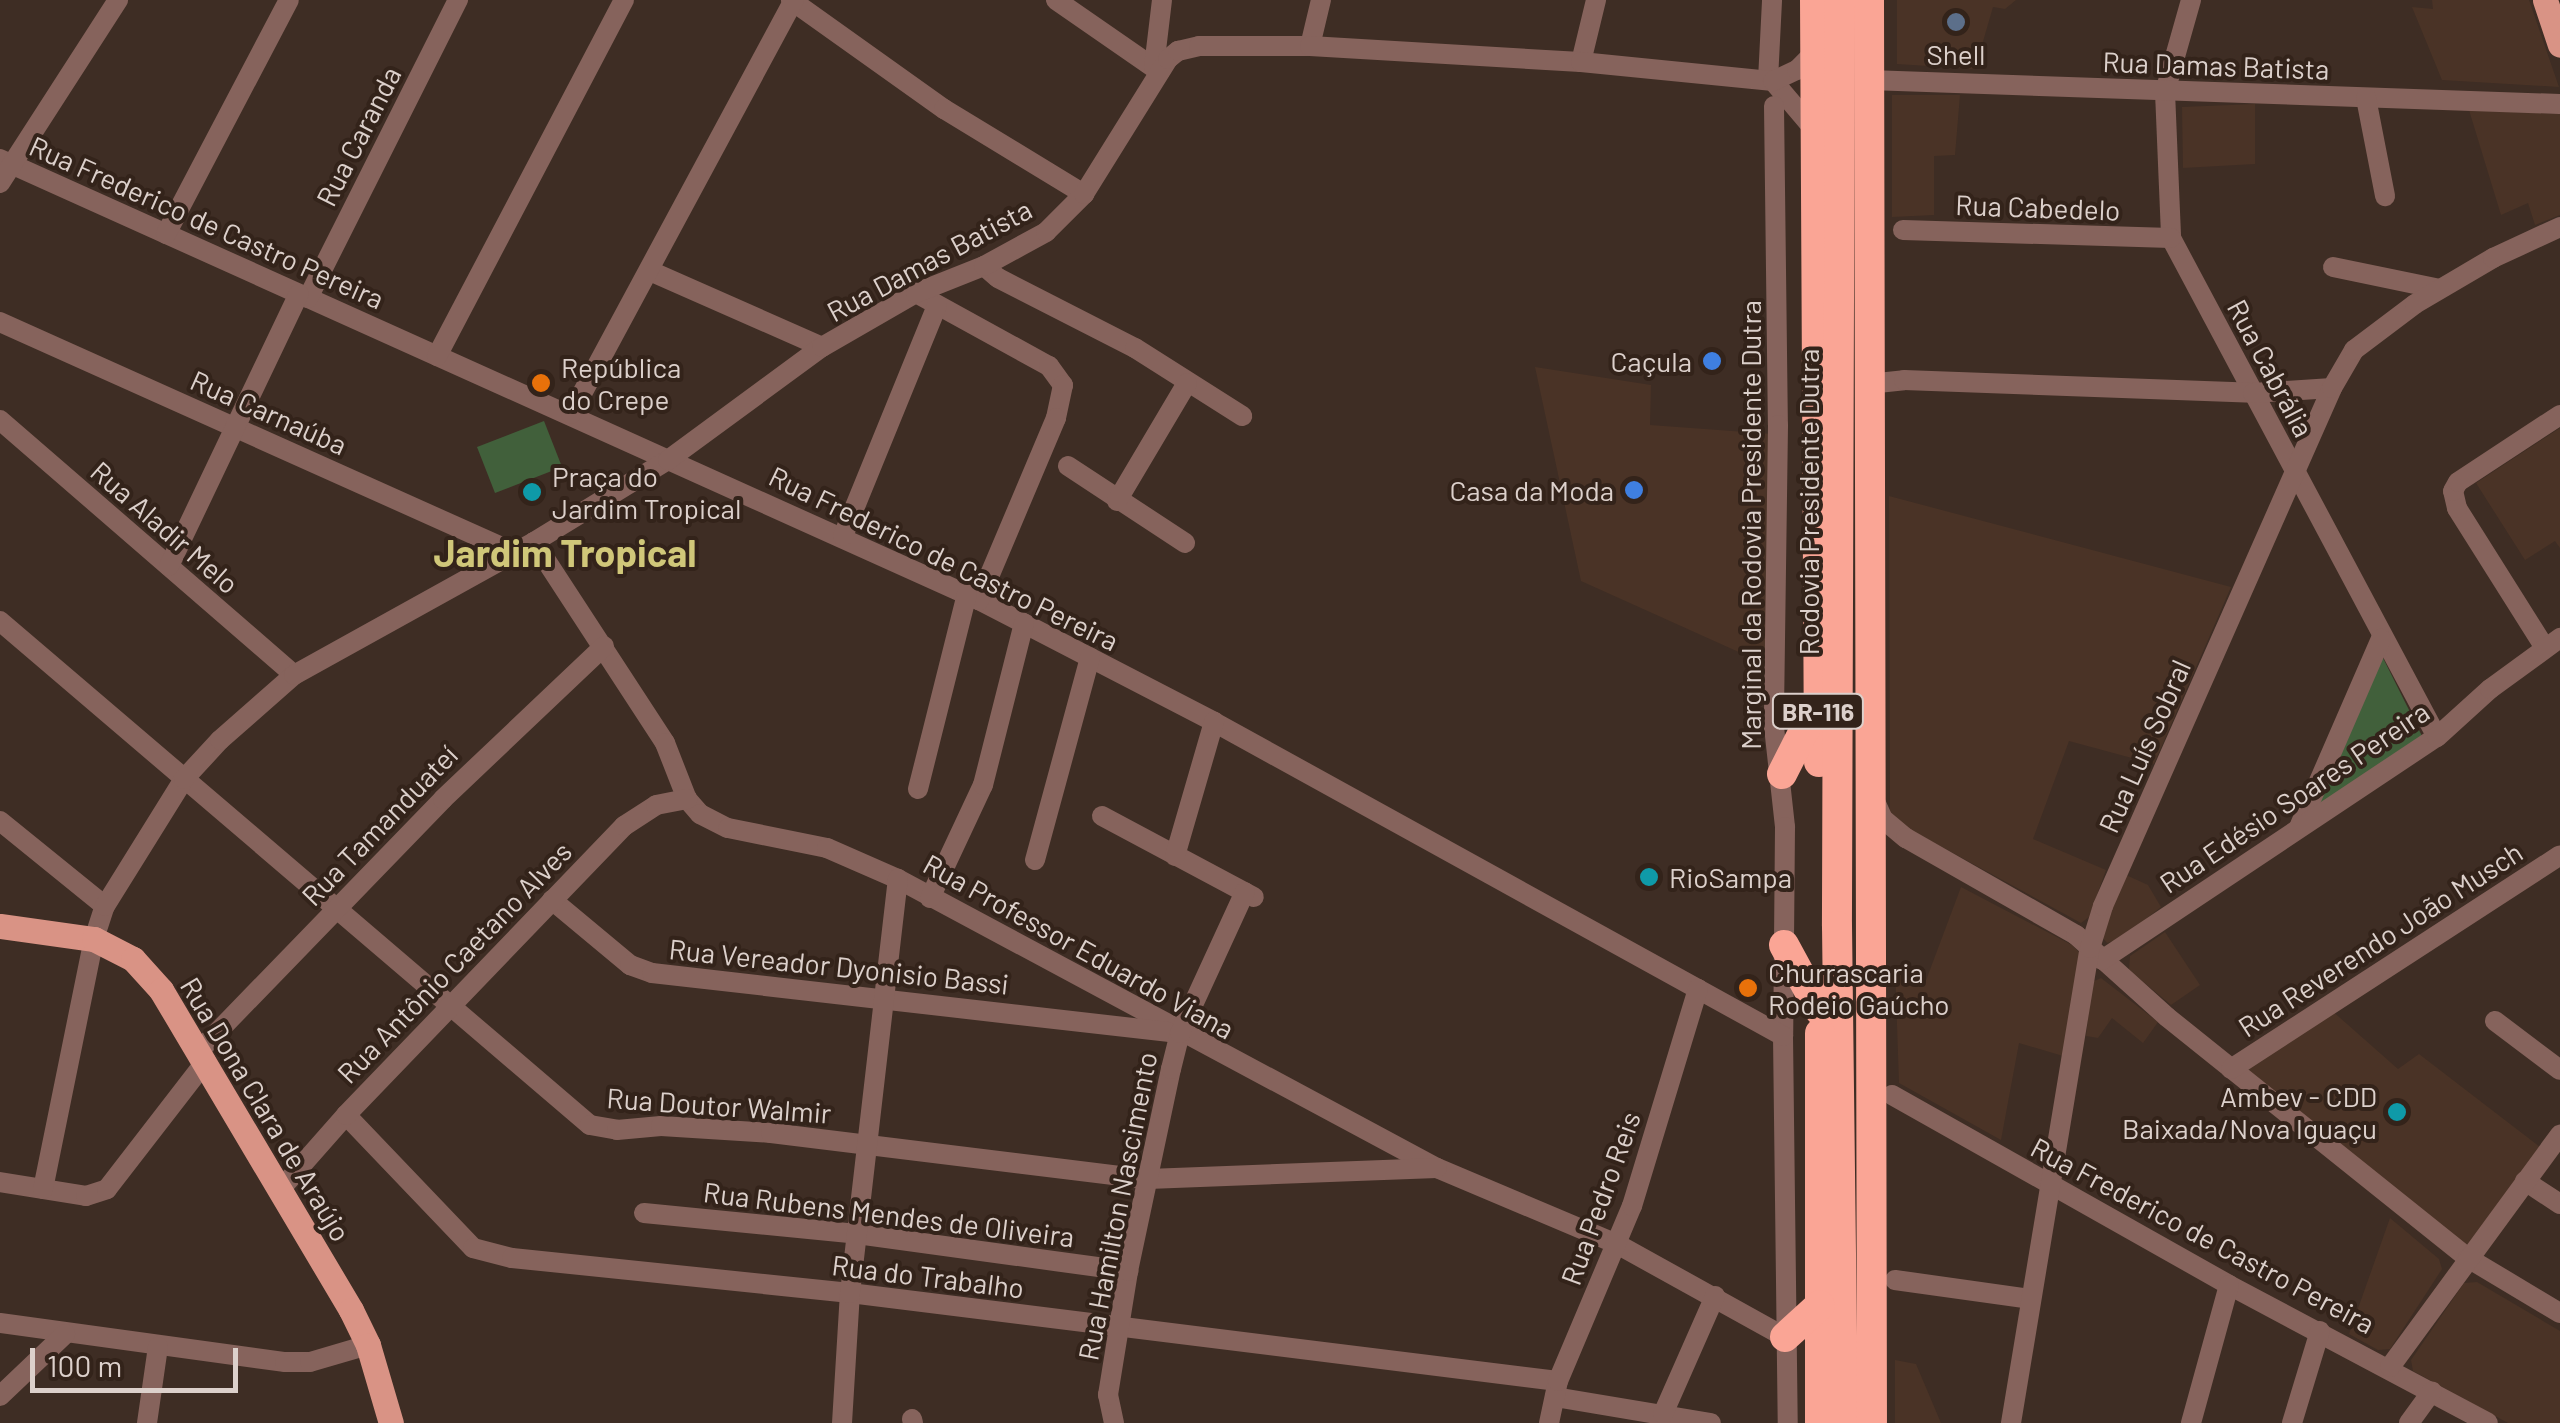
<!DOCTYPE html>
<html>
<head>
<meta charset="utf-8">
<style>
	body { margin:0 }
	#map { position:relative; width:2560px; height:1423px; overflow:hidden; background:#3e2d24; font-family:Barlow,sans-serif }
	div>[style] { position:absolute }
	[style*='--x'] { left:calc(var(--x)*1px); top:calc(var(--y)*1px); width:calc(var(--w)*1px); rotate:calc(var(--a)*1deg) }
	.built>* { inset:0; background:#4a3326 }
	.green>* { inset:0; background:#41603b }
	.minor>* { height:20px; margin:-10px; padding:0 10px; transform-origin:10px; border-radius:10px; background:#86635c }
	.major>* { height:25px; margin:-12.5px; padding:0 12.5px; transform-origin:12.5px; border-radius:12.5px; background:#d99385 }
	.highway>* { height:30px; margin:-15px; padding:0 15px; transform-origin:15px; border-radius:15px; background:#faa595 }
	.dots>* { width:28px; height:28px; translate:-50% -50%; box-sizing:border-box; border:5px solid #33231a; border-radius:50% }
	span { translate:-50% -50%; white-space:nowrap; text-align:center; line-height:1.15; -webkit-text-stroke:8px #33231a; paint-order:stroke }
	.shield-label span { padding:2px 8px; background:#33231a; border:2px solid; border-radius:8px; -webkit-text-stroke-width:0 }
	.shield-label { font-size:25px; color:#dcd0cb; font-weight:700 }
	.poi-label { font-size:28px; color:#dcd0cb }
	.right { translate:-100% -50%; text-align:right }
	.left { translate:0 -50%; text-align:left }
	.street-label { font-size:28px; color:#dcd0cb }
	.district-label { font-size:38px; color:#d0c779; font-weight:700 }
	.scale { position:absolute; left:30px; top:1348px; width:208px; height:45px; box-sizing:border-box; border:5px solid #dcd0cb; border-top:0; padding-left:12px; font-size:30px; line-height:35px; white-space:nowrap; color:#dcd0cb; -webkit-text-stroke:8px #33231a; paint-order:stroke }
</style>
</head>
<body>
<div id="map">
	<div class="built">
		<div style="clip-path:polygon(1897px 0,2016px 0,2005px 9px,1993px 7px,1975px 69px,1897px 64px)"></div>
		<div style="clip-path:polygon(2432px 0,2529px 0,2559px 87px,2442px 80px,2412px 7px,2433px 9px)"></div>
		<div style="clip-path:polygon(1892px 95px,1960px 95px,1955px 155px,1934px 156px,1934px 215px,1892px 217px)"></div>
		<div style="clip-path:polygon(2255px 104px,2255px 164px,2183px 168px,2182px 107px)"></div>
		<div style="clip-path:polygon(2469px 110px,2560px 114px,2560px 215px,2535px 225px,2528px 203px,2501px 215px)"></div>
		<div style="clip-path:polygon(1535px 367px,1651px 385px,1650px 425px,1773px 434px,1772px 667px,1581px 581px)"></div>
		<div style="clip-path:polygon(2560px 428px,2560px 548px,2555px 541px,2525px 560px,2476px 483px)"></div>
		<div style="clip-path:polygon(1889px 496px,2231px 587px,2154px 764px,2069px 741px,2033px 839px,2106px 870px,2089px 917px,2081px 923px,1898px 823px,1890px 811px)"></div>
		<div style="clip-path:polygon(2126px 875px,2148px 885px,2161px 907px,2121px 939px,2107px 943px,2101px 936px)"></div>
		<div style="clip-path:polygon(1961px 887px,2072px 945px,2081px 954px,2063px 1056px,2019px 1043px,2001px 1140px,1899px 1083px,1895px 966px,1925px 983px)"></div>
		<div style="clip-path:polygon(2165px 932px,2200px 985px,2171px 1005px,2129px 970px,2130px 956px)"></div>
		<div style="clip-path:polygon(2101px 978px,2158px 1022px,2143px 1043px,2112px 1018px,2098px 1038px,2086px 1036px,2092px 982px)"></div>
		<div style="clip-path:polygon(2330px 1009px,2398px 1069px,2419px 1054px,2540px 1147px,2463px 1251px,2243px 1068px)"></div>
		<div style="clip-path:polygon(2390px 1218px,2439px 1259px,2442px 1269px,2390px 1349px,2378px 1350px,2349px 1334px)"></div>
		<div style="clip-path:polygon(2477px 1282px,2560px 1331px,2560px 1423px,2508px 1423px,2413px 1371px,2411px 1360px,2464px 1283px)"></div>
		<div style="clip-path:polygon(1895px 1360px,1916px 1364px,1941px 1423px,1895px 1423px)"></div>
	</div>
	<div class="green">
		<div style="clip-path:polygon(544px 421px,562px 467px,495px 493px,477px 447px)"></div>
		<div style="clip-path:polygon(2381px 654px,2422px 736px,2312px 814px)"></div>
	</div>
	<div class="minor">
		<div style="--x:791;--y:0;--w:188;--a:35.5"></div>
		<div style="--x:944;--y:109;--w:164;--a:31.3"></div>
		<div style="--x:1056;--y:0;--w:126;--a:34.7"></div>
		<div style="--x:2191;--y:0;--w:96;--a:105.8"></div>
		<div style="--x:2165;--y:92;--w:146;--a:87.6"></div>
		<div style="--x:2171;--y:238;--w:565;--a:61.94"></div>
		<div style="--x:1310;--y:46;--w:47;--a:-76.6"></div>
		<div style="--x:1581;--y:62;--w:64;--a:-76.4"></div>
		<div style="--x:1154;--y:67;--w:67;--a:-83.2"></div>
		<div style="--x:1768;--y:80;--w:80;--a:-87.1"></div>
		<div style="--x:1869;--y:80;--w:691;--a:1.99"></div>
		<div style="--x:1773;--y:81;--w:62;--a:49.6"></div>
		<div style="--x:2366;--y:98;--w:100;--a:79"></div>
		<div style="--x:1774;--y:106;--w:319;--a:89.3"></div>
		<div style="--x:1778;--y:425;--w:302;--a:90.8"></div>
		<div style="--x:1774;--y:727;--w:101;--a:83.7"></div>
		<div style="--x:1785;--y:827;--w:209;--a:90.5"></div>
		<div style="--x:1783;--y:1036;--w:387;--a:89.3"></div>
		<div style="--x:0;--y:159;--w:1074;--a:24.25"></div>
		<div style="--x:979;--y:600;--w:265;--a:27.4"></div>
		<div style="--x:1214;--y:722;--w:650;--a:28.89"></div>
		<div style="--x:0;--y:183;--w:218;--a:-57.2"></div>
		<div style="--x:1903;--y:230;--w:268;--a:1.7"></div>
		<div style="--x:166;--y:234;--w:264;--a:-62.3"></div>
		<div style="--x:984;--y:266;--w:18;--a:41"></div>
		<div style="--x:998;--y:278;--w:154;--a:27.1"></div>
		<div style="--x:1135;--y:348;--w:127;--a:32.4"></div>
		<div style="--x:2333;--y:267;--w:108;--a:11.7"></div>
		<div style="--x:650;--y:271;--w:188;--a:23.8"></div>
		<div style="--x:916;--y:293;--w:152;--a:28.8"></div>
		<div style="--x:1049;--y:366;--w:24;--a:54"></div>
		<div style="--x:1063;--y:385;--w:34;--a:102"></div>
		<div style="--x:1056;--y:418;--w:198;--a:112.9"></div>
		<div style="--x:308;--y:298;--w:334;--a:-63.3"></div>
		<div style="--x:0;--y:322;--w:564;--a:24.16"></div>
		<div style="--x:437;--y:356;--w:402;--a:-62.3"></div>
		<div style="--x:1868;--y:384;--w:36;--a:-6"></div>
		<div style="--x:1904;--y:380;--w:349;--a:2.1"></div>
		<div style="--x:2253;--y:393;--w:79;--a:-3.6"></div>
		<div style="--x:571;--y:414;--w:469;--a:-61.7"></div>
		<div style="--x:0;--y:420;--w:389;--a:40.9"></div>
		<div style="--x:1068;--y:466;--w:140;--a:33.3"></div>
		<div style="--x:1117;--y:501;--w:137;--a:-59.3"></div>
		<div style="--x:843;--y:536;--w:248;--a:-67.8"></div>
		<div style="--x:534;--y:542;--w:240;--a:56.9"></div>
		<div style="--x:665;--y:743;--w:60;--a:68.6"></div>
		<div style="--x:687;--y:799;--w:20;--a:49"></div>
		<div style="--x:700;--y:814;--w:31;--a:27"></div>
		<div style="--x:728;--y:828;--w:101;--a:11.4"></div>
		<div style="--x:827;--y:848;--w:77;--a:23.6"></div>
		<div style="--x:898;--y:879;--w:612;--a:28.2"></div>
		<div style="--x:1437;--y:1168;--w:195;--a:22.9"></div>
		<div style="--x:1617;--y:1244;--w:192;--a:29"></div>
		<div style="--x:169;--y:566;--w:301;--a:-64.5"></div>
		<div style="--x:0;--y:621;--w:776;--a:40.51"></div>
		<div style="--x:590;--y:1125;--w:27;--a:10"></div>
		<div style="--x:617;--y:1130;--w:44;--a:-5.2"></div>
		<div style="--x:661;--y:1126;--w:110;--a:3.6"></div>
		<div style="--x:771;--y:1133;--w:380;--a:7"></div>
		<div style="--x:1148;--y:1179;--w:289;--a:-2.2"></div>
		<div style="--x:2545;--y:648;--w:165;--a:-122.2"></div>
		<div style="--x:2457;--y:508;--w:17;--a:-103"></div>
		<div style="--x:2453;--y:491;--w:10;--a:-61"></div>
		<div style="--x:2458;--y:482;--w:122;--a:-33.3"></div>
		<div style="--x:918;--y:789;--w:201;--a:-75.9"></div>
		<div style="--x:1874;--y:799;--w:22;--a:66"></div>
		<div style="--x:1883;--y:819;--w:30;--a:40"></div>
		<div style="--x:1906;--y:838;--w:196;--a:29.7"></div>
		<div style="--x:2076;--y:935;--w:122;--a:42"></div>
		<div style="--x:2167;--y:1017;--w:386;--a:38.7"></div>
		<div style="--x:2468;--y:1258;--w:107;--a:30.9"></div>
		<div style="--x:1102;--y:816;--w:172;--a:28.1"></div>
		<div style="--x:0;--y:821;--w:135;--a:39"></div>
		<div style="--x:2300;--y:825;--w:203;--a:-66.5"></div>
		<div style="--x:1175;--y:856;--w:140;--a:-73.8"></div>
		<div style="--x:1035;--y:860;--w:210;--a:-74.8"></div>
		<div style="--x:930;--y:898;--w:125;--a:-64.9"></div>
		<div style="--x:983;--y:785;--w:167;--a:-75.8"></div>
		<div style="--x:552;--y:900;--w:102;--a:39.8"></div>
		<div style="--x:630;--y:965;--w:23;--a:20"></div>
		<div style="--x:652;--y:973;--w:519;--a:6.52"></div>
		<div style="--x:2102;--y:960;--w:402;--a:-33.7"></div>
		<div style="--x:2437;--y:737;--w:72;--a:-42.2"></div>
		<div style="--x:2490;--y:689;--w:87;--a:-36.1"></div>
		<div style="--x:2495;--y:1021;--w:81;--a:37"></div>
		<div style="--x:200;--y:1050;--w:349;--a:-45.9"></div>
		<div style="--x:443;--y:799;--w:222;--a:-43.5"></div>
		<div style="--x:2231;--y:1069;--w:392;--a:-33"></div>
		<div style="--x:1892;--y:1095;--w:387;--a:29.4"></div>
		<div style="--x:2229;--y:1285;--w:293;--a:28"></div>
		<div style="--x:346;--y:1115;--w:184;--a:46.3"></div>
		<div style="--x:473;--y:1248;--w:40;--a:14.4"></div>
		<div style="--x:512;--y:1258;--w:340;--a:5.9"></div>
		<div style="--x:850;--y:1293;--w:713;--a:7.09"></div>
		<div style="--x:2525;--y:1181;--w:42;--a:33.3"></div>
		<div style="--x:0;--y:1182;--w:87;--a:9.2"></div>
		<div style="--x:86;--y:1196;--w:22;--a:-18"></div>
		<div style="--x:107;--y:1189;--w:162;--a:-52.3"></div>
		<div style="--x:43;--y:1189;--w:255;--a:-78.5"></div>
		<div style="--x:94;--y:939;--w:35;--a:-72"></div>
		<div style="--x:105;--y:906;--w:150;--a:-58.1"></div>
		<div style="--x:184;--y:779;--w:53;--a:-47.3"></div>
		<div style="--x:220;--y:740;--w:98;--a:-41.3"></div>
		<div style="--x:294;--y:675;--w:274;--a:-29"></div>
		<div style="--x:534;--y:542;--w:157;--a:-31.5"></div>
		<div style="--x:668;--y:460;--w:191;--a:-36.3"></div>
		<div style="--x:822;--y:347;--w:108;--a:-29.9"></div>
		<div style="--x:916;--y:293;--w:73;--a:-21.7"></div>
		<div style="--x:984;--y:266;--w:71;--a:-28.7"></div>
		<div style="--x:1046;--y:232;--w:54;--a:-45"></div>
		<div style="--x:1084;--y:194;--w:159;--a:-58.1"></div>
		<div style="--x:1168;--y:59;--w:13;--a:-39"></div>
		<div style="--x:1178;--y:51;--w:22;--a:-13"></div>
		<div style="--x:1199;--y:46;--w:111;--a:0"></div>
		<div style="--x:1310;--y:46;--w:271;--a:3.4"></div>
		<div style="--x:1581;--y:62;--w:193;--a:5.7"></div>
		<div style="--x:1773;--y:81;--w:26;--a:-25"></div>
		<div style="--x:1797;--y:70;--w:27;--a:-45"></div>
		<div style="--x:279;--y:1191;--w:101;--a:-48.6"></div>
		<div style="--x:346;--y:1115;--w:401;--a:-46.1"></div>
		<div style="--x:624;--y:826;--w:38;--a:-33"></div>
		<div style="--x:656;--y:805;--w:32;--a:-11"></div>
		<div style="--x:644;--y:1213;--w:214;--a:5.6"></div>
		<div style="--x:857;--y:1234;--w:274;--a:7.8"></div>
		<div style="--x:1895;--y:1280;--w:136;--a:8"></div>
		<div style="--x:0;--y:1323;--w:288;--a:7.8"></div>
		<div style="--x:285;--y:1362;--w:25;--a:0"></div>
		<div style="--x:310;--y:1362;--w:60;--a:-16.3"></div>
		<div style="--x:2390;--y:1367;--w:288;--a:-53.8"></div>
		<div style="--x:0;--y:1396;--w:90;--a:-43.6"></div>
		<div style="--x:1555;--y:1397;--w:158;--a:9.5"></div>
		<div style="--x:1663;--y:1414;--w:129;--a:-66.2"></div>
		<div style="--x:912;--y:1419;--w:4;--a:76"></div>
		<div style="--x:147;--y:1423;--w:77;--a:-81.8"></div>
		<div style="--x:842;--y:1423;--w:130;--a:-86.5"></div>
		<div style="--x:850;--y:1293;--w:417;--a:-83.4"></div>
		<div style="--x:1114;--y:1423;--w:29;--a:-102"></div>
		<div style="--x:1108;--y:1395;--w:126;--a:-80.8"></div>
		<div style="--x:1128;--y:1271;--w:207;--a:-78"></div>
		<div style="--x:1171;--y:1069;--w:37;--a:-76"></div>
		<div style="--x:1180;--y:1033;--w:155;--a:-65.3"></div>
		<div style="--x:1549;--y:1423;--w:43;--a:-77.9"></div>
		<div style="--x:1558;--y:1381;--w:190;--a:-67.1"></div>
		<div style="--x:1632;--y:1206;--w:227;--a:-73.1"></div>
		<div style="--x:2011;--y:1423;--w:482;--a:-80.6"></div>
		<div style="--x:2090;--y:948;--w:44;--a:-72.8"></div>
		<div style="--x:2103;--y:906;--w:566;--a:-66.15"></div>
		<div style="--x:2332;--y:388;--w:44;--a:-59.9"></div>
		<div style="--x:2354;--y:350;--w:76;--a:-37"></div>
		<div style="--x:2415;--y:304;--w:91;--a:-30.5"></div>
		<div style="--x:2493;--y:258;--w:74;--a:-24.8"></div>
		<div style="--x:2191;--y:1423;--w:143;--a:-74.6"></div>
		<div style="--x:2292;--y:1423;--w:96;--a:-73.1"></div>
		<div style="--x:2409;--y:1423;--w:39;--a:-54"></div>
	</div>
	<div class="major">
		<div style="--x:2545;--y:0;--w:47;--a:71.6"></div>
		<div style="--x:0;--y:926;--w:95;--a:7.9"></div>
		<div style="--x:94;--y:939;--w:44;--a:27.1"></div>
		<div style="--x:133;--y:959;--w:42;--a:47.9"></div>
		<div style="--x:161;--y:990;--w:372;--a:59.3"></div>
		<div style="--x:351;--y:1310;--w:39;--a:64"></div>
		<div style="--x:368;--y:1345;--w:81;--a:73.6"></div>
	</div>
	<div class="highway">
		<div style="--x:1815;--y:0;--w:762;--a:89.7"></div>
		<div style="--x:1840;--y:0;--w:926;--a:90.19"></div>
		<div style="--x:1837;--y:926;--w:497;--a:89.3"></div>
		<div style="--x:1869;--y:0;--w:1423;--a:89.88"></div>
		<div style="--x:1782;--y:774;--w:73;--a:-63.1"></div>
		<div style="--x:1784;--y:945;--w:75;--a:61.4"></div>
		<div style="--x:1820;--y:1033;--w:390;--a:90"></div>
		<div style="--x:1785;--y:1337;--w:47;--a:-42.4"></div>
	</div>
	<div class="dots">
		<div style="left:1956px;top:22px;background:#5c6f8a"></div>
		<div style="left:1712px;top:361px;background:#3f7fe0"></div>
		<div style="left:541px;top:383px;background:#e8710a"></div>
		<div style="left:1634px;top:490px;background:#3f7fe0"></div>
		<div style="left:532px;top:492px;background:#0f9aa8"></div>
		<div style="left:1649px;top:877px;background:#0f9aa8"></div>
		<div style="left:1748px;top:988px;background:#e8710a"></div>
		<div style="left:2397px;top:1112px;background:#0f9aa8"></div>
	</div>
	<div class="shield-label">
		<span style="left:1818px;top:711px">BR-116</span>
	</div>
	<div class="poi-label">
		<span style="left:1956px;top:54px">Shell</span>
		<span class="right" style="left:1692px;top:361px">Caçula</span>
		<span class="left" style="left:561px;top:383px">República<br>do Crepe</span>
		<span class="left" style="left:552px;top:492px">Praça do<br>Jardim Tropical</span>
		<span class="right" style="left:1614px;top:490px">Casa da Moda</span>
		<span class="left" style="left:1669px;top:877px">RioSampa</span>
		<span class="left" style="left:1768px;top:988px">Churrascaria<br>Rodeio Gaúcho</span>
		<span class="right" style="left:2377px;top:1112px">Ambev - CDD<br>Baixada/Nova Iguaçu</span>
	</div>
	<div class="street-label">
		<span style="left:2216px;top:65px;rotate:2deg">Rua Damas Batista</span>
		<span style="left:358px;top:136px;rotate:-63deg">Rua Caranda</span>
		<span style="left:2038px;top:207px;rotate:2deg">Rua Cabedelo</span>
		<span style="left:207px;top:222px;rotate:24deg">Rua Frederico de Castro Pereira</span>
		<span style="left:929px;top:260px;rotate:-28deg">Rua Damas Batista</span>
		<span style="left:2271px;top:368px;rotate:62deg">Rua Cabrália</span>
		<span style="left:269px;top:412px;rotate:24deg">Rua Carnaúba</span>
		<span style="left:1808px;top:502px;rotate:-90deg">Rodovia Presidente Dutra</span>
		<span style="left:1750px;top:525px;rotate:-90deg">Marginal da Rodovia Presidente Dutra</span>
		<span style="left:165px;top:527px;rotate:41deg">Rua Aladir Melo</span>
		<span style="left:944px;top:558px;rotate:26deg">Rua Frederico de Castro Pereira</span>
		<span style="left:2144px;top:746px;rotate:-66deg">Rua Luís Sobral</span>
		<span style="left:2294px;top:797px;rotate:-34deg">Rua Edésio Soares Pereira</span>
		<span style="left:379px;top:825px;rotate:-46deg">Rua Tamanduateí</span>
		<span style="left:2380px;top:939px;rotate:-33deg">Rua Reverendo João Musch</span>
		<span style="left:1079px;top:946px;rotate:29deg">Rua Professor Eduardo Viana</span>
		<span style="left:454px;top:962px;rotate:-46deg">Rua Antônio Caetano Alves</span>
		<span style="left:839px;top:966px;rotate:6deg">Rua Vereador Dyonisio Bassi</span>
		<span style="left:719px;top:1105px;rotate:4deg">Rua Doutor Walmir</span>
		<span style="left:266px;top:1109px;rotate:59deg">Rua Dona Clara de Araújo</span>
		<span style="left:1600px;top:1198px;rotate:-70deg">Rua Pedro Reis</span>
		<span style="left:1117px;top:1206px;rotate:-79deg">Rua Hamilton Nascimento</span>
		<span style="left:889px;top:1214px;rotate:7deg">Rua Rubens Mendes de Oliveira</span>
		<span style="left:2203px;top:1235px;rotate:28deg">Rua Frederico de Castro Pereira</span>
		<span style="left:928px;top:1276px;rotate:7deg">Rua do Trabalho</span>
	</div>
	<div class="district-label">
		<span style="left:565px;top:553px">Jardim Tropical</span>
	</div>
	<div class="scale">100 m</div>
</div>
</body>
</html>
